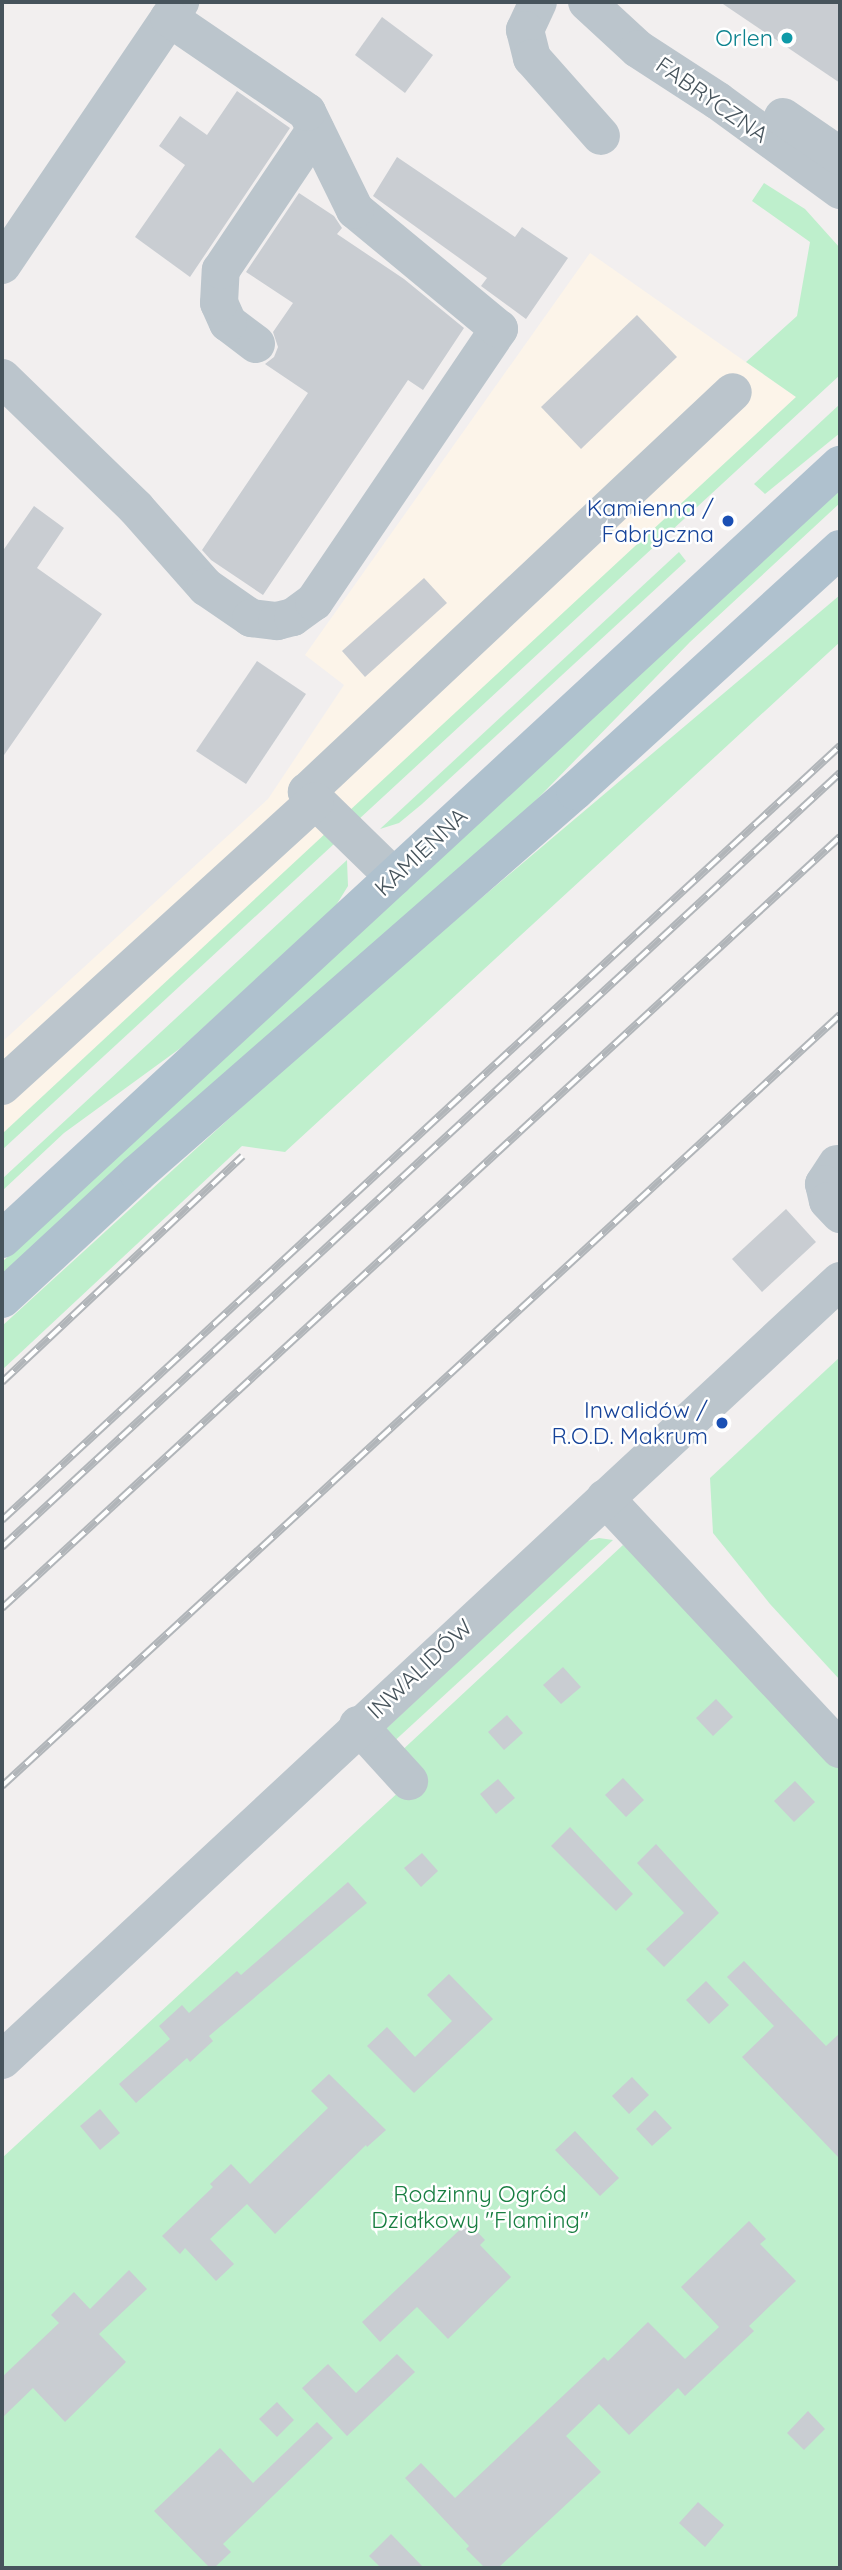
<!DOCTYPE html>
<html>
<head>
<meta charset="utf-8">
<style>
	body { margin:0 }
	#map { position:relative; width:842px; height:2570px; overflow:hidden; background:#f2efef; font-family:Quicksand,sans-serif }
	div>[style] { position:absolute }
	[style*='--x'] { left:calc(var(--x)*1px); top:calc(var(--y)*1px); width:calc(var(--w)*1px); rotate:calc(var(--a)*1deg) }
	.commercial>* { inset:0; background:#fcf4e9 }
	.green>* { inset:0; background:#beefcc }
	.building>* { inset:0; background:#c9cdd2 }
	.minor>* { height:38px; margin:-19px; padding:0 19px; transform-origin:19px; border-radius:19px; background:#bbc5cc }
	.major>* { height:38px; margin:-19px; padding:0 19px; transform-origin:19px; border-radius:19px; background:#afc1ce }
	.rail>* { height:8px; margin-top:-4px; transform-origin:0; background:repeating-linear-gradient(90deg,#fff 0 16px,#b1b5b9 0 32px); box-sizing:border-box; border-block:2px solid #b1b5b9 }
	.dots>* { width:19px; height:19px; translate:-50% -50%; box-sizing:border-box; border:4px solid #fff; border-radius:50% }
	span { translate:-50% -50%; white-space:nowrap; text-align:center; line-height:1.15; -webkit-text-stroke:5px #fff; paint-order:stroke }
	.culture-label { font-size:23px; color:#0d838f }
	.right { translate:-100% -50%; text-align:right }
	.street-label { font-size:23px; color:#47545c }
	.transit-label { font-size:23px; color:#164399 }
	.park-label { font-size:23px; color:#187e41 }
	.frame { position:absolute; inset:0; border:4px solid #47545c; pointer-events:none }
</style>
</head>
<body>
<div id="map">
	<div class="commercial">
		<div style="clip-path:polygon(590px 253px,796px 397px,2px 1134px,2px 1042px,268px 799px,344px 685px,305px 655px)"></div>
	</div>
	<div class="green">
		<div style="clip-path:polygon(764px 183px,805px 209px,840px 248px,840px 375px,358px 820px,348px 812px,796px 397px,746px 362px,797px 316px,810px 242px,752px 201px)"></div>
		<div style="clip-path:polygon(840px 404px,840px 433px,765px 494px,754px 484px)"></div>
		<div style="clip-path:polygon(840px 486px,840px 503px,690px 642px,513px 824px,2px 1278px,2px 1262px)"></div>
		<div style="clip-path:polygon(679px 552px,686px 561px,422px 804px,399px 823px,380px 829px)"></div>
		<div style="clip-path:polygon(840px 595px,840px 642px,285px 1152px,242px 1146px,2px 1370px,2px 1326px,338px 1019px)"></div>
		<div style="clip-path:polygon(327px 832px,335px 843px,2px 1150px,2px 1134px)"></div>
		<div style="clip-path:polygon(347px 860px,348px 886px,335px 907px,182px 1047px,64px 1133px,2px 1191px,2px 1179px)"></div>
		<div style="clip-path:polygon(840px 1357px,840px 1680px,770px 1604px,713px 1533px,710px 1478px)"></div>
		<div style="clip-path:polygon(599px 1538px,613px 1540px,389px 1746px,380px 1734px,587px 1541px)"></div>
		<div style="clip-path:polygon(623px 1545px,643px 1561px,840px 1768px,840px 2568px,2px 2568px,2px 2158px,416px 1776px,397px 1755px)"></div>
	</div>
	<div class="building">
		<div style="clip-path:polygon(720px 2px,840px 2px,840px 83px)"></div>
		<div style="clip-path:polygon(382px 17px,433px 55px,405px 93px,355px 55px)"></div>
		<div style="clip-path:polygon(237px 91px,290px 128px,190px 277px,135px 237px,185px 165px,159px 146px,180px 116px,207px 135px)"></div>
		<div style="clip-path:polygon(397px 157px,515px 237px,522px 227px,568px 258px,526px 319px,481px 286px,487px 278px,373px 196px)"></div>
		<div style="clip-path:polygon(299px 193px,334px 216px,342px 228px,337px 234px,404px 279px,464px 328px,423px 390px,408px 380px,263px 595px,211px 560px,202px 550px,308px 393px,265px 364px,274px 357px,278px 347px,273px 332px,293px 303px,246px 272px)"></div>
		<div style="clip-path:polygon(637px 315px,677px 357px,581px 449px,541px 407px)"></div>
		<div style="clip-path:polygon(34px 506px,64px 528px,37px 568px,102px 614px,2px 758px,2px 552px)"></div>
		<div style="clip-path:polygon(424px 578px,447px 603px,365px 677px,342px 651px)"></div>
		<div style="clip-path:polygon(257px 661px,306px 694px,246px 784px,196px 751px)"></div>
		<div style="clip-path:polygon(786px 1209px,816px 1242px,762px 1292px,732px 1259px)"></div>
		<div style="clip-path:polygon(563px 1667px,581px 1687px,561px 1704px,543px 1685px)"></div>
		<div style="clip-path:polygon(716px 1699px,733px 1717px,713px 1736px,696px 1718px)"></div>
		<div style="clip-path:polygon(507px 1715px,523px 1733px,504px 1750px,488px 1732px)"></div>
		<div style="clip-path:polygon(623px 1778px,644px 1800px,626px 1817px,605px 1795px)"></div>
		<div style="clip-path:polygon(498px 1779px,515px 1798px,496px 1814px,480px 1794px)"></div>
		<div style="clip-path:polygon(795px 1781px,815px 1802px,794px 1822px,774px 1801px)"></div>
		<div style="clip-path:polygon(570px 1827px,633px 1894px,616px 1911px,551px 1846px)"></div>
		<div style="clip-path:polygon(656px 1844px,719px 1913px,664px 1967px,646px 1949px,684px 1913px,637px 1863px)"></div>
		<div style="clip-path:polygon(422px 1853px,438px 1871px,421px 1887px,404px 1868px)"></div>
		<div style="clip-path:polygon(348px 1882px,367px 1903px,209px 2036px,213px 2041px,190px 2062px,187px 2058px,136px 2103px,119px 2084px,170px 2039px,159px 2026px,182px 2005px,189px 2013px,237px 1971px,241px 1975px)"></div>
		<div style="clip-path:polygon(744px 1961px,826px 2046px,840px 2033px,840px 2159px,742px 2057px,774px 2026px,727px 1977px)"></div>
		<div style="clip-path:polygon(449px 1974px,493px 2019px,414px 2093px,367px 2046px,387px 2027px,415px 2057px,452px 2021px,427px 1995px)"></div>
		<div style="clip-path:polygon(706px 1981px,729px 2005px,709px 2024px,686px 2000px)"></div>
		<div style="clip-path:polygon(329px 2074px,386px 2130px,367px 2147px,366px 2145px,275px 2234px,247px 2204px,210px 2239px,234px 2264px,216px 2281px,185px 2248px,180px 2254px,162px 2236px,213px 2187px,210px 2184px,231px 2164px,250px 2184px,328px 2108px,311px 2091px)"></div>
		<div style="clip-path:polygon(632px 2077px,649px 2095px,629px 2114px,612px 2096px)"></div>
		<div style="clip-path:polygon(100px 2109px,120px 2133px,100px 2150px,80px 2126px)"></div>
		<div style="clip-path:polygon(655px 2110px,672px 2128px,652px 2146px,636px 2129px)"></div>
		<div style="clip-path:polygon(575px 2131px,619px 2178px,600px 2196px,555px 2150px)"></div>
		<div style="clip-path:polygon(749px 2221px,766px 2239px,760px 2244px,796px 2281px,749px 2326px,754px 2331px,685px 2396px,678px 2388px,629px 2435px,599px 2404px,566px 2436px,601px 2472px,498px 2568px,485px 2568px,466px 2549px,469px 2546px,405px 2478px,421px 2463px,455px 2498px,604px 2357px,608px 2361px,648px 2322px,685px 2359px,719px 2327px,681px 2287px)"></div>
		<div style="clip-path:polygon(468px 2222px,485px 2240px,480px 2245px,511px 2277px,448px 2339px,417px 2307px,380px 2342px,362px 2322px)"></div>
		<div style="clip-path:polygon(129px 2270px,147px 2289px,99px 2334px,126px 2362px,65px 2422px,33px 2388px,2px 2418px,2px 2377px,59px 2323px,51px 2315px,74px 2292px,90px 2309px)"></div>
		<div style="clip-path:polygon(397px 2354px,415px 2372px,347px 2436px,302px 2388px,328px 2364px,356px 2393px)"></div>
		<div style="clip-path:polygon(277px 2402px,294px 2420px,277px 2437px,259px 2419px)"></div>
		<div style="clip-path:polygon(808px 2411px,825px 2429px,804px 2450px,787px 2433px)"></div>
		<div style="clip-path:polygon(317px 2422px,333px 2438px,223px 2544px,231px 2552px,214px 2568px,210px 2568px,154px 2511px,220px 2448px,253px 2483px)"></div>
		<div style="clip-path:polygon(698px 2502px,724px 2525px,705px 2547px,679px 2523px)"></div>
		<div style="clip-path:polygon(391px 2534px,424px 2568px,381px 2568px,369px 2556px)"></div>
	</div>
	<div class="minor">
		<div style="--x:538;--y:2;--w:31;--a:115"></div>
		<div style="--x:525;--y:30;--w:29;--a:76"></div>
		<div style="--x:532;--y:58;--w:104;--a:48.5"></div>
		<div style="--x:587;--y:2;--w:69;--a:42.7"></div>
		<div style="--x:638;--y:49;--w:95;--a:33"></div>
		<div style="--x:718;--y:101;--w:151;--a:36.1"></div>
		<div style="--x:783;--y:117;--w:69;--a:34.4"></div>
		<div style="--x:2;--y:265;--w:318;--a:-55.9"></div>
		<div style="--x:256;--y:344;--w:35;--a:-143"></div>
		<div style="--x:228;--y:323;--w:22;--a:-114"></div>
		<div style="--x:219;--y:303;--w:33;--a:-87"></div>
		<div style="--x:221;--y:270;--w:169;--a:-56.1"></div>
		<div style="--x:2;--y:378;--w:187;--a:44.1"></div>
		<div style="--x:136;--y:508;--w:106;--a:48.5"></div>
		<div style="--x:206;--y:587;--w:55;--a:34.6"></div>
		<div style="--x:251;--y:618;--w:26;--a:7"></div>
		<div style="--x:277;--y:621;--w:16;--a:-14"></div>
		<div style="--x:293;--y:617;--w:26;--a:-36"></div>
		<div style="--x:314;--y:602;--w:330;--a:-55.9"></div>
		<div style="--x:499;--y:329;--w:187;--a:-140.4"></div>
		<div style="--x:355;--y:210;--w:109;--a:-116.1"></div>
		<div style="--x:307;--y:112;--w:167;--a:-145.7"></div>
		<div style="--x:394;--y:877;--w:122;--a:-135.7"></div>
		<div style="--x:307;--y:792;--w:584;--a:-43.2"></div>
		<div style="--x:2;--y:1086;--w:423;--a:-42.3"></div>
		<div style="--x:837;--y:1164;--w:24;--a:123"></div>
		<div style="--x:824;--y:1184;--w:17;--a:77"></div>
		<div style="--x:828;--y:1201;--w:18;--a:47"></div>
		<div style="--x:605;--y:1498;--w:344;--a:46.9"></div>
		<div style="--x:358;--y:1725;--w:76;--a:47.7"></div>
		<div style="--x:2;--y:2060;--w:1144;--a:-42.91"></div>
	</div>
	<div class="major">
		<div style="--x:2;--y:1239;--w:1141;--a:-42.73"></div>
		<div style="--x:2;--y:1299;--w:185;--a:-42.8"></div>
		<div style="--x:138;--y:1173;--w:580;--a:-41.16"></div>
		<div style="--x:575;--y:791;--w:359;--a:-42.4"></div>
	</div>
	<div class="rail">
		<div style="--x:2;--y:1382;--w:330;--a:-43.2"></div>
		<div style="--x:2;--y:1520;--w:1141;--a:-42.73"></div>
		<div style="--x:2;--y:1547;--w:1141;--a:-42.73"></div>
		<div style="--x:2;--y:1608;--w:1139;--a:-42.62"></div>
		<div style="--x:2;--y:1786;--w:1139;--a:-42.62"></div>
	</div>
	<div class="dots">
		<div style="left:787px;top:38px;background:#0f9aa8"></div>
		<div style="left:728px;top:521px;background:#1a4fb4"></div>
		<div style="left:722px;top:1423px;background:#1a4fb4"></div>
	</div>
	<div class="culture-label">
		<span class="right" style="left:773px;top:38px">Orlen</span>
	</div>
	<div class="street-label">
		<span style="left:712px;top:100px;rotate:35deg">FABRYCZNA</span>
		<span style="left:421px;top:852px;rotate:-43deg">KAMIENNA</span>
		<span style="left:420px;top:1669px;rotate:-43deg">INWALIDÓW</span>
	</div>
	<div class="transit-label">
		<span class="right" style="left:714px;top:521px">Kamienna /<br>Fabryczna</span>
		<span class="right" style="left:708px;top:1423px">Inwalidów /<br>R.O.D. Makrum</span>
	</div>
	<div class="park-label">
		<span style="left:480px;top:2207px">Rodzinny Ogród<br>Działkowy "Flaming"</span>
	</div>
	<div class="frame"></div>
</div>
</body>
</html>
